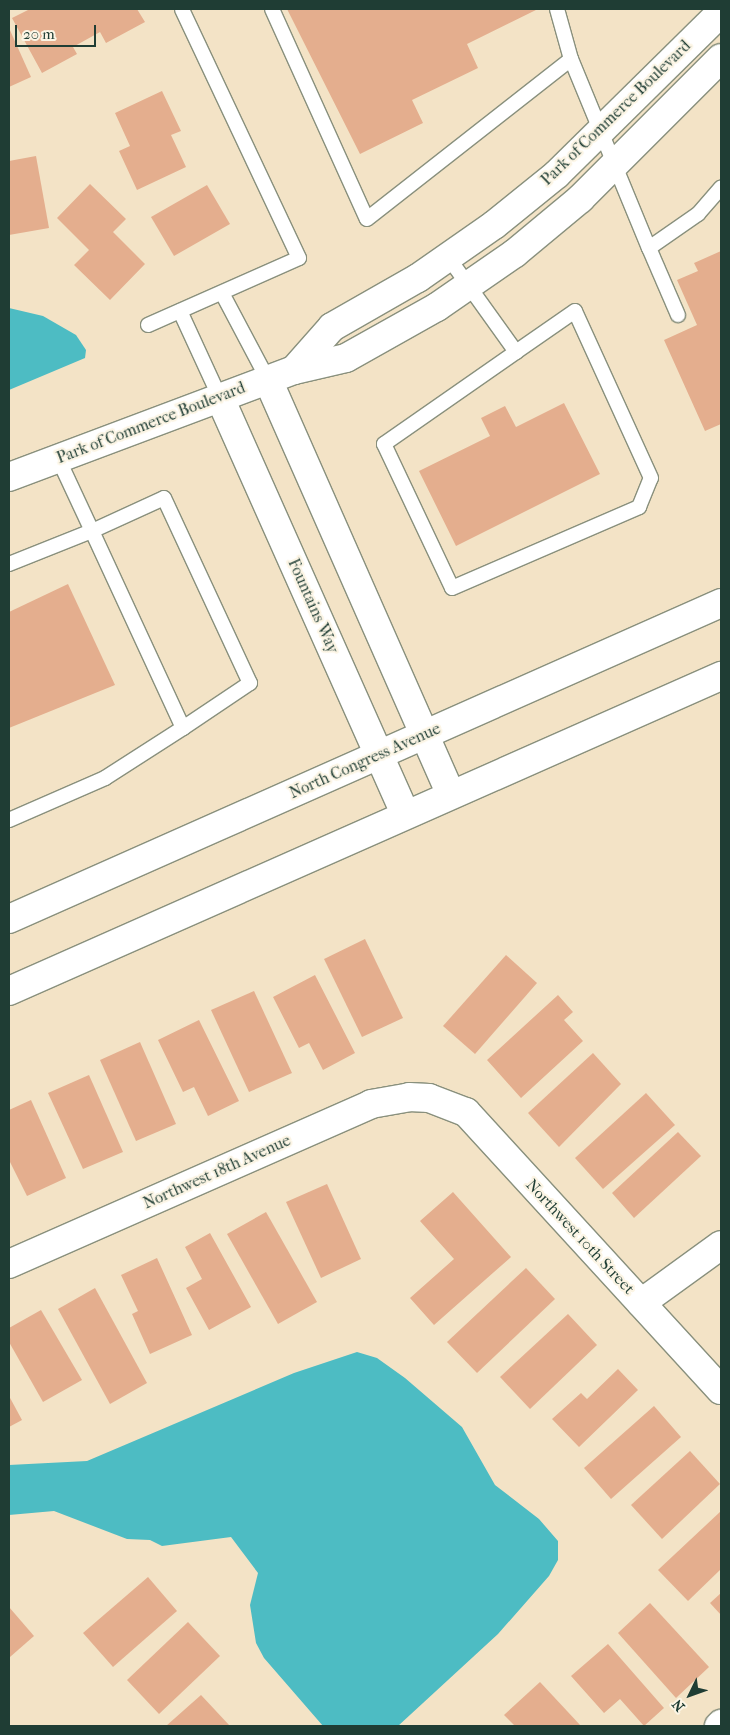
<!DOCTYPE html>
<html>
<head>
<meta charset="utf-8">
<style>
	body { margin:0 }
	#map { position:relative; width:730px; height:1735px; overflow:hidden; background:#f3e3c6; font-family:"IM FELL French Canon",serif }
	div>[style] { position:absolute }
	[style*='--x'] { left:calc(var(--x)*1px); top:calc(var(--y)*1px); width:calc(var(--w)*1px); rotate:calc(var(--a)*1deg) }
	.water>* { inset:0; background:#4dbcc3 }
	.building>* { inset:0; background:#e4ae8e }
	.roads { filter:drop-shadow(1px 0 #89907d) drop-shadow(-1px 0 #89907d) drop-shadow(0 1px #89907d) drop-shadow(0 -1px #89907d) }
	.service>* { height:14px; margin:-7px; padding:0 7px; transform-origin:7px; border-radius:7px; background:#fff }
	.minor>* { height:28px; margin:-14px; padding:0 14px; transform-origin:14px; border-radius:14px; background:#fff }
	.secondary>* { height:28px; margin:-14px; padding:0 14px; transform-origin:14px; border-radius:14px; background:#fff }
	span { translate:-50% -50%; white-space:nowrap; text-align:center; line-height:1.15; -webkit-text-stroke:4.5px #fcf5e5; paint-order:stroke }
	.street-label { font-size:16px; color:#1f3d34 }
	.frame { position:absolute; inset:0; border:10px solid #1f3d34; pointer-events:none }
	.north { position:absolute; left:665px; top:1670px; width:50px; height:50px; -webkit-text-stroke:4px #fcf5e5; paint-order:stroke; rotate:228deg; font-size:14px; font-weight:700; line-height:20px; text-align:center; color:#1f3d34 }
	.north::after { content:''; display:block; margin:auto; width:18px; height:22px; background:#1f3d34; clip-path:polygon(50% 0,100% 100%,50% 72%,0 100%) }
	.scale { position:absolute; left:15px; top:25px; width:81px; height:22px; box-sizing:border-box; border:2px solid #1f3d34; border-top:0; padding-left:6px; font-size:15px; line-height:18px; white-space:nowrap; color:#1f3d34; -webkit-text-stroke:4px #fcf5e5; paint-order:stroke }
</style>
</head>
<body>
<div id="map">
	<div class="water">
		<div style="clip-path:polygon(9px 308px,43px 316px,76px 335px,86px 350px,85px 358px,9px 390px)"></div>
		<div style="clip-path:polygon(357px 1352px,377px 1358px,405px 1378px,462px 1427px,495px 1485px,539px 1519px,558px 1541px,558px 1560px,549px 1576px,498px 1634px,398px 1726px,323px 1726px,264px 1658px,256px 1643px,250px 1605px,258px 1573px,231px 1537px,162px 1546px,150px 1540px,127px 1539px,54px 1511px,9px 1515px,9px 1465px,87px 1461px,294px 1373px)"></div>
	</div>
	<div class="building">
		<div style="clip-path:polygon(30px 9px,137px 9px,145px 22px,106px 43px,100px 32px,73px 47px,77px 54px,42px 73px,12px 18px)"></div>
		<div style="clip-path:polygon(287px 9px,538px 9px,467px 44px,478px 68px,412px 100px,423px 123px,360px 154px)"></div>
		<div style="clip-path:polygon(9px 28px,31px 77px,9px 87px)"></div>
		<div style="clip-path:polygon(162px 91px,181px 131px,171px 135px,186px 167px,137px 190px,119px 151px,130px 146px,115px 113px)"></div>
		<div style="clip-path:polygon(36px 156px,49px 228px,9px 235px,9px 161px)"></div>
		<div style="clip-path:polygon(90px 184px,126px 219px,113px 232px,145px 264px,110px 300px,74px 265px,89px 250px,57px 218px)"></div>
		<div style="clip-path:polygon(207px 185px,230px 224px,174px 256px,151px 217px)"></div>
		<div style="clip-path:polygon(721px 251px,721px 424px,705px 431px,664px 340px,697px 325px,677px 280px,698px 271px,694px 263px)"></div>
		<div style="clip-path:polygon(564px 403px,600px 474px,456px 546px,419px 471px,490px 436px,481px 418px,505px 406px,516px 427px)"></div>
		<div style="clip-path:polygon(68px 584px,115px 685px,9px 728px,9px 612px)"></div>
		<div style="clip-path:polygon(365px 939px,403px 1018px,362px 1037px,324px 959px)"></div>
		<div style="clip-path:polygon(506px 955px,537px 983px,475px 1054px,443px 1026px)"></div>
		<div style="clip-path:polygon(315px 975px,355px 1053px,323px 1070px,309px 1043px,299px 1048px,273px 997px)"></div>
		<div style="clip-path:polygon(254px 991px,292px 1073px,249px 1092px,211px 1010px)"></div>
		<div style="clip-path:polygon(558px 995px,573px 1012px,564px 1020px,583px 1041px,521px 1098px,487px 1060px)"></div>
		<div style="clip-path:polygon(199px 1020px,239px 1101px,208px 1116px,194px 1087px,183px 1092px,158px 1040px)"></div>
		<div style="clip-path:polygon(140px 1042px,176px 1124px,136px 1141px,100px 1060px)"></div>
		<div style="clip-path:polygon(593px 1053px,621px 1084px,559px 1147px,528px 1113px)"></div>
		<div style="clip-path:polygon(89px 1075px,123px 1152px,83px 1169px,48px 1093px)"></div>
		<div style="clip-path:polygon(646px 1093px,675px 1125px,603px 1189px,575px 1158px)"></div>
		<div style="clip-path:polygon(31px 1100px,66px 1178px,27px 1196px,9px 1160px,9px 1110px)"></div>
		<div style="clip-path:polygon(678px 1132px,701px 1156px,634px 1218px,612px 1193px)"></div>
		<div style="clip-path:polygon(327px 1184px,361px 1259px,321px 1278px,286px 1202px)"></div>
		<div style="clip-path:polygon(453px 1192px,511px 1257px,434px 1325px,410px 1298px,454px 1259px,420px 1221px)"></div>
		<div style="clip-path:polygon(266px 1212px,317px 1302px,278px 1324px,227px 1234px)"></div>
		<div style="clip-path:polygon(210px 1233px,251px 1307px,209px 1330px,186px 1288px,202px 1279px,185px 1247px)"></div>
		<div style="clip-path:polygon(157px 1258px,192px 1335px,150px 1354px,132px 1314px,138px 1311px,121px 1275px)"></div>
		<div style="clip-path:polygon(526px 1268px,555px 1299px,477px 1373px,447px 1342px)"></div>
		<div style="clip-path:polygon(95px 1288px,147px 1383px,110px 1404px,58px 1309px)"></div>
		<div style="clip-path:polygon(41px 1310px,82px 1380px,43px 1402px,9px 1342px,9px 1328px)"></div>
		<div style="clip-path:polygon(568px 1314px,597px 1345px,530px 1409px,500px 1377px)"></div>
		<div style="clip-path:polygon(618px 1369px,638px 1390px,579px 1447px,552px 1419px,581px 1393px,587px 1399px)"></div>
		<div style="clip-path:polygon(9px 1396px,22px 1420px,9px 1427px)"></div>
		<div style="clip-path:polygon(654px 1406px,681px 1437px,611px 1499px,584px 1468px)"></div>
		<div style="clip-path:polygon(690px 1451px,720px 1484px,662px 1539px,631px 1505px)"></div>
		<div style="clip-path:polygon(721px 1511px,721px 1569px,688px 1601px,658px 1570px)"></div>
		<div style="clip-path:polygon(148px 1577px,177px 1611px,113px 1667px,83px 1633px)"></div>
		<div style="clip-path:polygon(721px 1593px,721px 1615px,710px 1603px)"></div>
		<div style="clip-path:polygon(650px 1603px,709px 1667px,676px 1698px,618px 1633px)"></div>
		<div style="clip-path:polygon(9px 1607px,34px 1636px,10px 1657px,9px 1656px)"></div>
		<div style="clip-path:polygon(188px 1622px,220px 1656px,159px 1714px,127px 1680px)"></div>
		<div style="clip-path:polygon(608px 1644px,664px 1708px,644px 1726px,620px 1699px,604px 1713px,571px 1676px)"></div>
		<div style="clip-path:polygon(540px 1682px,581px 1726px,515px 1726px,504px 1715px)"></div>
		<div style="clip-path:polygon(201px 1695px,230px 1726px,166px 1726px)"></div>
	</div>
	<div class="roads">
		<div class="service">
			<div style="--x:272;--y:9;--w:230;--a:65.7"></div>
			<div style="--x:367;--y:219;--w:259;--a:-38.1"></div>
			<div style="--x:571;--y:59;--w:204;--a:67.6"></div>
			<div style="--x:649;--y:248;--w:60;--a:-34.8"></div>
			<div style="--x:698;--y:214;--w:35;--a:-49"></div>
			<div style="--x:557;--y:9;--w:52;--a:74.4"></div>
			<div style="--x:649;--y:248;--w:73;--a:66.6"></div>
			<div style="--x:448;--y:257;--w:117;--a:54.4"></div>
			<div style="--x:516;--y:352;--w:161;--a:145.1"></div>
			<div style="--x:384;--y:444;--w:159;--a:64.7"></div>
			<div style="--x:452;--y:588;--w:204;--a:-23.4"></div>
			<div style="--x:639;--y:507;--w:31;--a:-68"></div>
			<div style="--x:651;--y:478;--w:183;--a:-114.5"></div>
			<div style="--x:575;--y:311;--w:72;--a:145.2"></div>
			<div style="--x:222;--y:293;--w:98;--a:62.1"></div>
			<div style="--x:180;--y:311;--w:96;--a:65.3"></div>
			<div style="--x:148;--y:325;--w:165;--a:-23.9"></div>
			<div style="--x:299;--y:258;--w:275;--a:-115.2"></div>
			<div style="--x:9;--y:564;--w:89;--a:-21.7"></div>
			<div style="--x:92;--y:531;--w:79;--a:-24.6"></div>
			<div style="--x:164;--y:498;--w:204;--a:65.1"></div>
			<div style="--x:250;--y:683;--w:81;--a:146.1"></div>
			<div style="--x:183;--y:728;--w:217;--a:-114.8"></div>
			<div style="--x:92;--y:531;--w:81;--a:-115"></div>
			<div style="--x:9;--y:820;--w:105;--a:-23.6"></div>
			<div style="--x:105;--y:778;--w:93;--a:-32.7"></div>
		</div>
		<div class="minor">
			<div style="--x:294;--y:370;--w:57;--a:-48.5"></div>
			<div style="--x:332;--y:327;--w:99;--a:-29.7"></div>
			<div style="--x:418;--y:278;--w:93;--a:-34.9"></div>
			<div style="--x:494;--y:225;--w:81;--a:-39"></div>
			<div style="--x:557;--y:174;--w:231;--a:-44.6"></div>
			<div style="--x:268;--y:380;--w:451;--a:66.2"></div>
			<div style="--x:220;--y:398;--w:454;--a:66"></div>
			<div style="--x:9;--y:477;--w:304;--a:-20.6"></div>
			<div style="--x:294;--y:370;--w:53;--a:-13"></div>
			<div style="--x:346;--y:358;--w:104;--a:-29.3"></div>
			<div style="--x:437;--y:307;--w:95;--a:-34.7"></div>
			<div style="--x:515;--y:253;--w:85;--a:-39.7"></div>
			<div style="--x:580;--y:199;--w:199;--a:-45"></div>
			<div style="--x:9;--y:1264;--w:396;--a:-23.8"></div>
			<div style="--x:371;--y:1104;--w:39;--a:-10"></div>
			<div style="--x:409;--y:1097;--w:20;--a:3"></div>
			<div style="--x:429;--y:1098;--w:40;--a:21"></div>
			<div style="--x:466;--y:1112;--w:377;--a:47.5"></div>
			<div style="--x:641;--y:1303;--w:99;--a:-35.9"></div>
			<div style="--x:719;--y:1726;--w:3;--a:-45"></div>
		</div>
		<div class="secondary">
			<div style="--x:9;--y:919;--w:779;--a:-23.93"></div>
			<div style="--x:9;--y:991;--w:779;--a:-23.87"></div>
		</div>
	</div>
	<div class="street-label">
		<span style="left:616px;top:113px;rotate:-44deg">Park of Commerce Boulevard</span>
		<span style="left:151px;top:423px;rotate:-21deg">Park of Commerce Boulevard</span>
		<span style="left:313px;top:606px;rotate:66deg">Fountains Way</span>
		<span style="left:365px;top:761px;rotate:-24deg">North Congress Avenue</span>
		<span style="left:217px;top:1172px;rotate:-24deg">Northwest 18th Avenue</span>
		<span style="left:580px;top:1237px;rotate:47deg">Northwest 10th Street</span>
	</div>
	<div class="frame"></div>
	<div class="north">N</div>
	<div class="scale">20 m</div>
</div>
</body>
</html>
